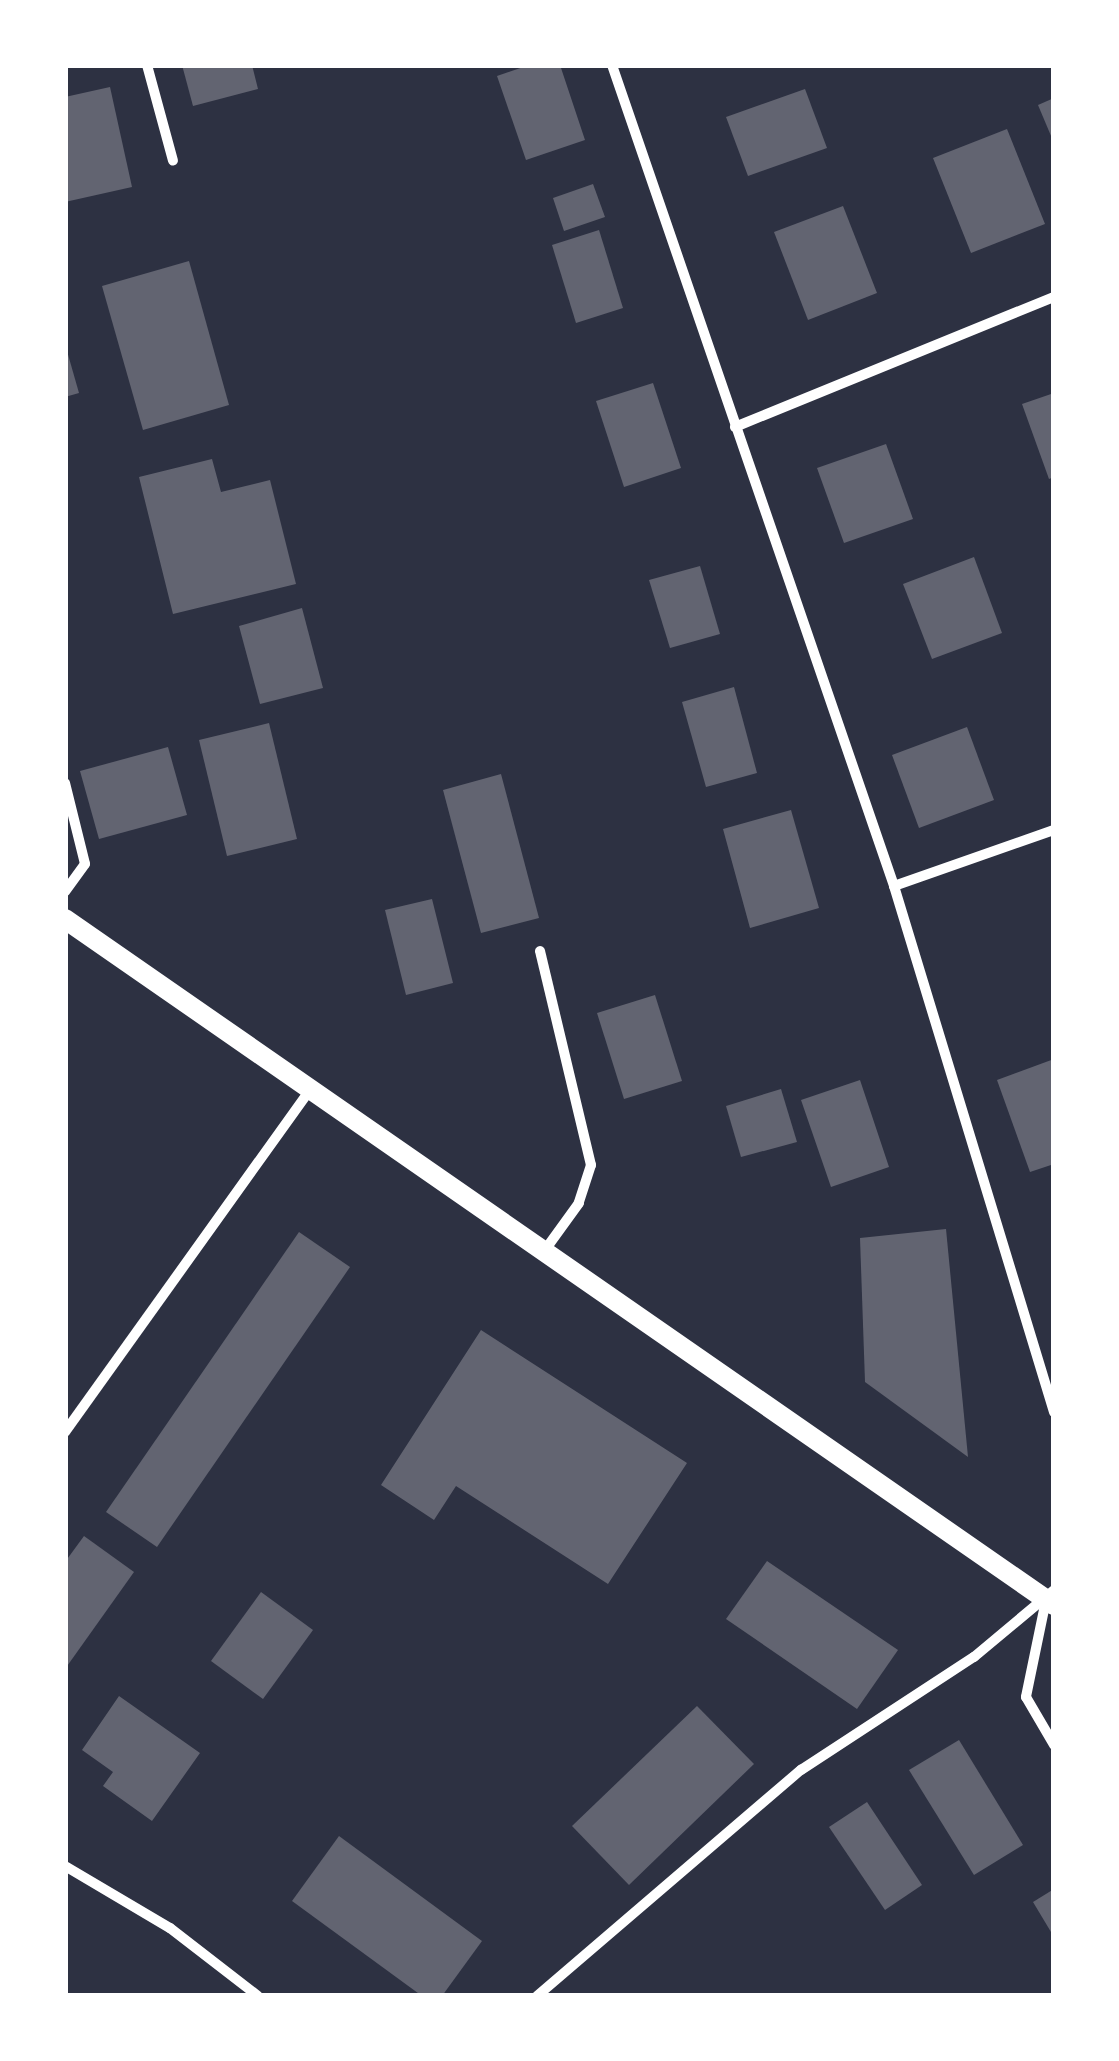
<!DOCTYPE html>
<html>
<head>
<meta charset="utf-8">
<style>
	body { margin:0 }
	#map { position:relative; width:1119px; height:2061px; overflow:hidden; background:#2d3142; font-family:"Asap Condensed",sans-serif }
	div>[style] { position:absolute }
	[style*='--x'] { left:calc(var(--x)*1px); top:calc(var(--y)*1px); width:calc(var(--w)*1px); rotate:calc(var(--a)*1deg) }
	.building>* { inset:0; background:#626471 }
	.minor>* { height:10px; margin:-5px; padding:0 5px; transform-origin:5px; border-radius:5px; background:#fff }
	.secondary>* { height:20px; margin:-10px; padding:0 10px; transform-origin:10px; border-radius:10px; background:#fff }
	span { translate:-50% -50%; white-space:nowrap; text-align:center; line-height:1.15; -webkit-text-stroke:8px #fff; paint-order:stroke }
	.frame { position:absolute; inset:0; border:68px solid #fff; pointer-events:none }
</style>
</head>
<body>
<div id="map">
	<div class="building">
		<div style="clip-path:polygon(182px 65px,252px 65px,258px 89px,193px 106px)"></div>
		<div style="clip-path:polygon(529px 65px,560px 65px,585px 140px,526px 160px,497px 76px)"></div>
		<div style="clip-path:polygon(110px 87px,132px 187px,65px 202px,65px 97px)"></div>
		<div style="clip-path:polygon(805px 89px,827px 148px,748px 176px,726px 117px)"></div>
		<div style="clip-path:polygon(1054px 98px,1054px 143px,1038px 105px)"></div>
		<div style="clip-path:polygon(1007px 129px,1045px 224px,971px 253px,933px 158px)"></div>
		<div style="clip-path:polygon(593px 184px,605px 217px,564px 231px,553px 198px)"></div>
		<div style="clip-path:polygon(843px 206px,877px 293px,808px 320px,774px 232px)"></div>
		<div style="clip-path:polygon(599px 230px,623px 308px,576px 323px,552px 245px)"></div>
		<div style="clip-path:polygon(189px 261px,229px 405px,143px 430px,102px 286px)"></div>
		<div style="clip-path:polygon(65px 344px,79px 393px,65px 397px)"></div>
		<div style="clip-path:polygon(653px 383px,681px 468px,624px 487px,596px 401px)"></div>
		<div style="clip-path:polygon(1054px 393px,1054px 477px,1049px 479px,1022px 404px)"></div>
		<div style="clip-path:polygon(886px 444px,913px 519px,844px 543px,817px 468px)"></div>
		<div style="clip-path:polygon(212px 459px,221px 492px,270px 480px,296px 584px,173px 614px,139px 477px)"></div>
		<div style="clip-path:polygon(974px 557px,1002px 633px,932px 659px,903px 584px)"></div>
		<div style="clip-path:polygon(700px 566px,720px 634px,670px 648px,649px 580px)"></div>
		<div style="clip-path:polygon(302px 608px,323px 688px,260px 704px,239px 626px)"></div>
		<div style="clip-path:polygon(734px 687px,757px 773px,706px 787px,682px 702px)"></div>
		<div style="clip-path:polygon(269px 723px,297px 839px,227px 856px,199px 740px)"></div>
		<div style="clip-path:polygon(967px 727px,994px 800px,919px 828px,892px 755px)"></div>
		<div style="clip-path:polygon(168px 747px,187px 815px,99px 839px,80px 771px)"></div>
		<div style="clip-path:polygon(501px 774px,539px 918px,481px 933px,443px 790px)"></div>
		<div style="clip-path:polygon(791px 810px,819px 908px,750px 928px,723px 829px)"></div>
		<div style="clip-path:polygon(432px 899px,453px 983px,406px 995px,385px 910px)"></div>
		<div style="clip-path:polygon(655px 995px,682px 1081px,624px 1099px,597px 1013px)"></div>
		<div style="clip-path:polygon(1054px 1059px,1054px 1164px,1030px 1172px,997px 1080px)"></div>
		<div style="clip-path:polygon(860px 1080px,889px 1167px,831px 1187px,801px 1100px)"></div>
		<div style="clip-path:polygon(781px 1089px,797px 1142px,741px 1157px,726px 1106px)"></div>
		<div style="clip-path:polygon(946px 1229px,968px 1457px,865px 1382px,860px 1238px)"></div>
		<div style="clip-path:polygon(299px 1232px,350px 1267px,157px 1547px,106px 1512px)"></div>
		<div style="clip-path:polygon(481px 1330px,687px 1463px,608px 1584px,456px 1486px,434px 1520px,381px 1485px)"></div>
		<div style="clip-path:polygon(84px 1536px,134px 1572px,65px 1669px,65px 1562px)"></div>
		<div style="clip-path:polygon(767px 1561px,898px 1650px,857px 1709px,726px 1619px)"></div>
		<div style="clip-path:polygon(261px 1592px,313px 1630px,263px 1699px,211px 1661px)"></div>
		<div style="clip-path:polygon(119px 1696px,200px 1753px,152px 1821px,103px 1786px,113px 1772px,82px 1750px)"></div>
		<div style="clip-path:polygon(697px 1706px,754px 1764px,629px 1885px,572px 1826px)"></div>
		<div style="clip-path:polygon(959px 1740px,1023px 1845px,974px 1875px,909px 1770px)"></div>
		<div style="clip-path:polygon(867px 1802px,922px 1885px,885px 1910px,829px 1827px)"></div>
		<div style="clip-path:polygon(339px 1836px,482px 1941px,442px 1996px,422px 1996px,292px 1901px)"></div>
		<div style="clip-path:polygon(1054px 1889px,1054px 1937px,1033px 1902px)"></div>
	</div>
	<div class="minor">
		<div style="--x:147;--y:65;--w:99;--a:74.8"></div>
		<div style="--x:612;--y:65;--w:868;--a:71.04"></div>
		<div style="--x:894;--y:886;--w:550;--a:73.08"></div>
		<div style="--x:735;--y:427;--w:344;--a:-22.2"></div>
		<div style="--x:65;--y:783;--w:83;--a:76.1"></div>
		<div style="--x:85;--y:864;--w:34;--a:126"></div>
		<div style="--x:894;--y:886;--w:170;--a:-19.3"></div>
		<div style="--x:540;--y:951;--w:220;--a:76.6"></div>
		<div style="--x:591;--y:1165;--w:40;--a:108"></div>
		<div style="--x:579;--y:1203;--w:58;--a:125.9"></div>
		<div style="--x:65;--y:1432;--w:419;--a:-54.4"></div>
		<div style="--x:1046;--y:1600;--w:99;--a:101.7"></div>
		<div style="--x:1026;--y:1697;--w:56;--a:59.7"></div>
		<div style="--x:65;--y:1866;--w:122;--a:30.6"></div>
		<div style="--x:170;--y:1928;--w:111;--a:37.7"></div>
		<div style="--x:537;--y:1996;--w:348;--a:-40.6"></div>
		<div style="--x:801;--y:1770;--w:207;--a:-33.2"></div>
		<div style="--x:974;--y:1657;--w:104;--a:-39.9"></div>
	</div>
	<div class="secondary">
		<div style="--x:65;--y:919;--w:1204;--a:34.75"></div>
	</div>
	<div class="frame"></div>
</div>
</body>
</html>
